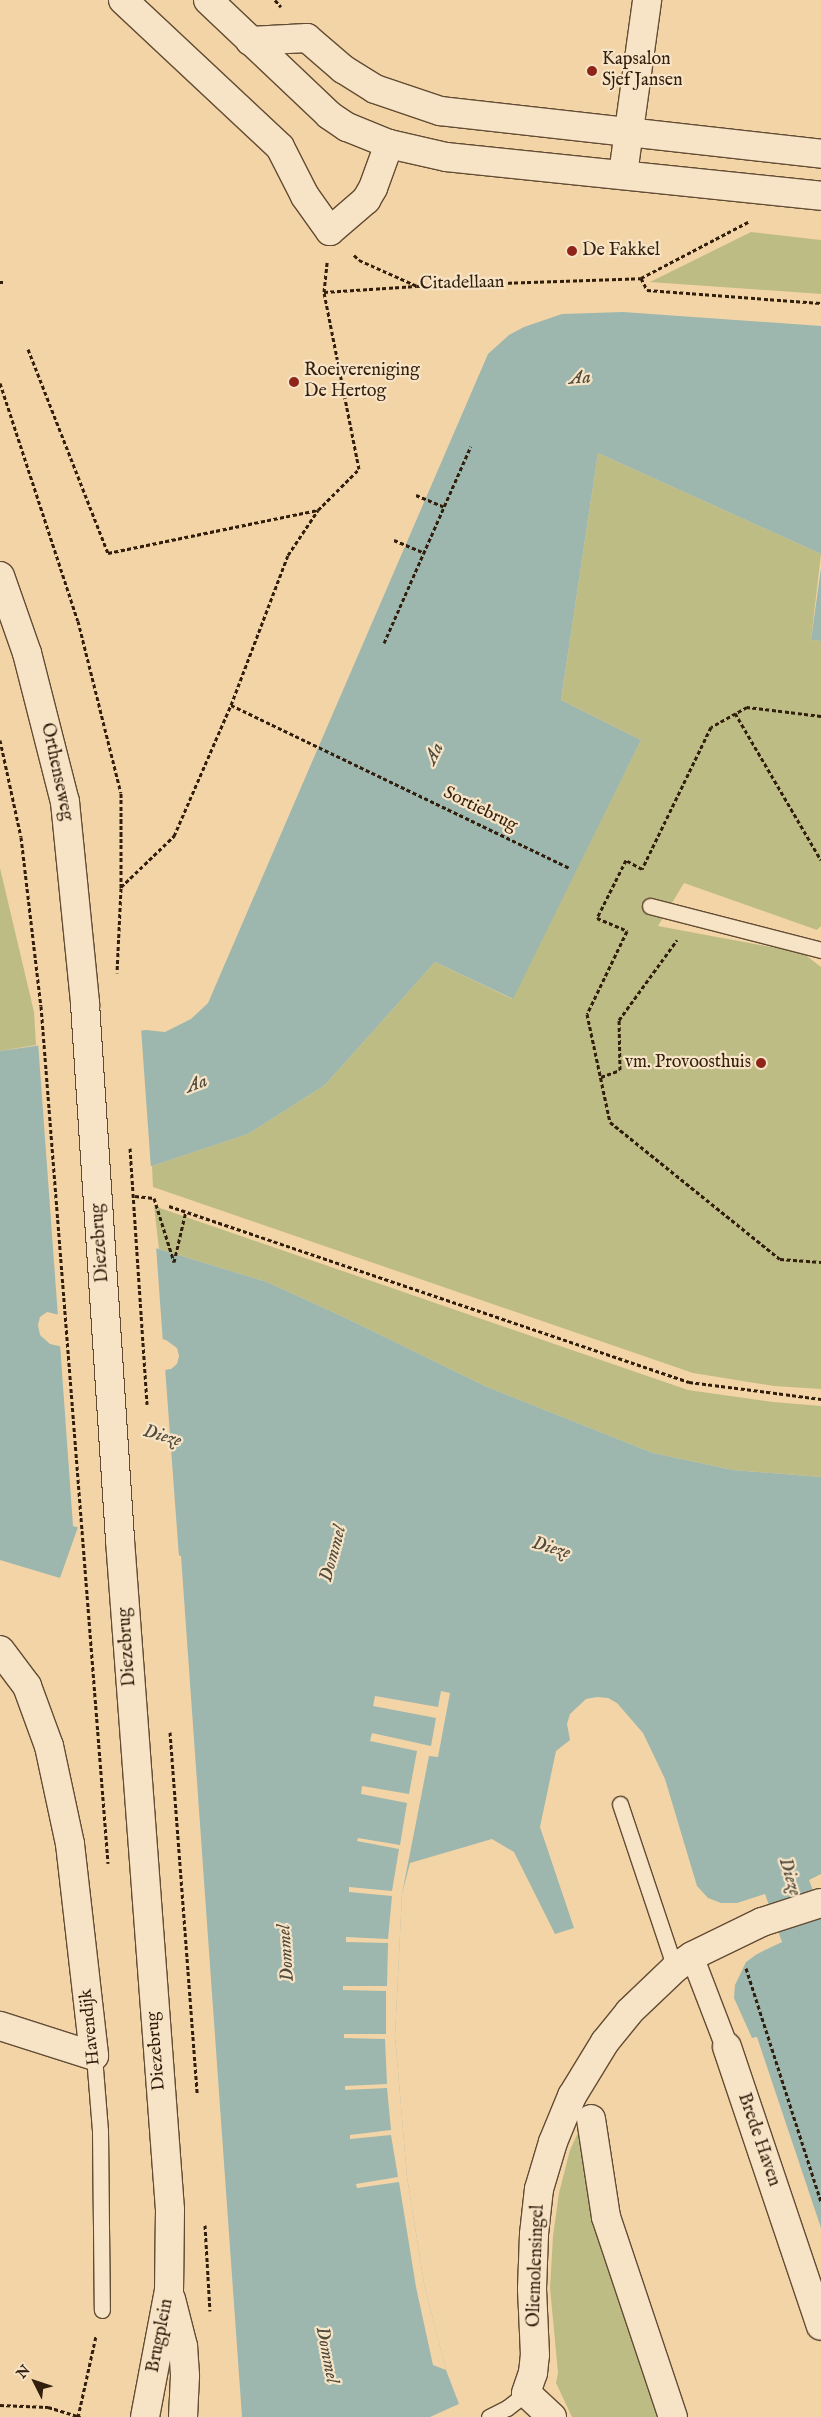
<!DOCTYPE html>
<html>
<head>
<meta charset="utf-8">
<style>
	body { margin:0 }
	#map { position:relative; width:821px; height:2417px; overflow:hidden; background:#f3d4a7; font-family:"IM FELL English",serif }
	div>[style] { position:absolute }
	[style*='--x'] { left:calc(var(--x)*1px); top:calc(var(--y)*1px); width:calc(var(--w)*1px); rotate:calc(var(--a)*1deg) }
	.green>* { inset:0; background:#bebc85 }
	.water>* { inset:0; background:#9db7ae }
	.pier>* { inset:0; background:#f3d4a7 }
	.path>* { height:3px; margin-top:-1.5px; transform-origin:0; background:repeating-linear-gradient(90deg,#321e0c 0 4px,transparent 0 6.5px) }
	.roads { filter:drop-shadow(1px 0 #624c33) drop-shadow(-1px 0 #624c33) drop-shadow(0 1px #624c33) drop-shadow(0 -1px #624c33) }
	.service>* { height:15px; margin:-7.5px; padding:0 7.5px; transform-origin:7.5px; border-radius:7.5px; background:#f7e3c6 }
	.pedestrian>* { height:22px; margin:-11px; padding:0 11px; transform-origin:11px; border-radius:11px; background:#f7e3c6 }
	.minor>* { height:28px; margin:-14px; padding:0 14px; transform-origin:14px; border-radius:14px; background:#f7e3c6 }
	.tertiary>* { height:28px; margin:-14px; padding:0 14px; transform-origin:14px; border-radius:14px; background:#f7e3c6 }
	.dots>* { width:14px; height:14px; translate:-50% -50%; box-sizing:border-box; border:2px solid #f7e3c6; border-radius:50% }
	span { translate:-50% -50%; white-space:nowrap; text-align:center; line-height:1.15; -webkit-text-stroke:4.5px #f7e3c6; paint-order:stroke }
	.poi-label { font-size:18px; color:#321e0c }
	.left { translate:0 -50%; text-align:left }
	.right { translate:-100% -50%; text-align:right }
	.street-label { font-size:18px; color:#321e0c }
	.water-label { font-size:19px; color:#524c3d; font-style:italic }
	.north { position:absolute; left:10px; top:2357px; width:50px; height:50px; -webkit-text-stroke:4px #f7e3c6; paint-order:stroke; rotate:311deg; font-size:14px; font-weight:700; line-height:20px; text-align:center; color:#321e0c }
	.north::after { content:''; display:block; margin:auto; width:18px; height:22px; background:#321e0c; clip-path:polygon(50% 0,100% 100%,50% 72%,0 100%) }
</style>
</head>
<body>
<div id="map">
	<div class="green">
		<div style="clip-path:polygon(751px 232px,821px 240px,821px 294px,650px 282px)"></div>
		<div style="clip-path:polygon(598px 453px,821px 554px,811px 640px,821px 641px,821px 926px,817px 930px,684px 883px,658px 926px,803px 953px,821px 967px,821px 1389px,774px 1386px,693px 1373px,153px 1187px,152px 1166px,248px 1134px,325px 1085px,435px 962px,512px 999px,641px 740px,561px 700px)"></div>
		<div style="clip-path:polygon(0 868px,34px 1012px,36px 1045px,0 1051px)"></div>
		<div style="clip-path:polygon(154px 1206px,688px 1390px,773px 1402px,821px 1406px,821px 1477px,733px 1470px,653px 1453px,485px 1386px,348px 1319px,267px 1282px,159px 1249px)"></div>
		<div style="clip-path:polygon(581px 2126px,664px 2417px,572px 2417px,556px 2383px,558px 2373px,550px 2288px,553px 2236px,559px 2193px,570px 2150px)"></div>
	</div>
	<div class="water">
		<div style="clip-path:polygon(evenodd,623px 312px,821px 326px,821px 554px,598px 453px,561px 700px,641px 740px,513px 999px,435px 962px,325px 1085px,248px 1134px,152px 1166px,55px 1179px,59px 1226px,159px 1249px,267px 1282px,348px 1319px,485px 1386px,653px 1453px,733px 1470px,821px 1477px,821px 1874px,809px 1880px,821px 1912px,821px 2228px,757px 2037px,752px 2038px,734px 1998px,735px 1985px,746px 1962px,757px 1954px,782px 1942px,765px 1894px,737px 1903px,721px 1903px,708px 1898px,697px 1886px,665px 1779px,643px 1733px,617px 1703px,608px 1698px,597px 1697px,586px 1699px,570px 1714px,567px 1724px,570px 1740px,556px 1751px,540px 1827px,574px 1928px,555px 1934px,514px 1852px,492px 1839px,410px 1863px,402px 1894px,395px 2036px,407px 2177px,424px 2283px,446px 2370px,464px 2417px,242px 2417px,181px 1556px,78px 1527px,60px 1578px,0 1560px,0 1051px,146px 1030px,165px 1032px,191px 1019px,208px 1003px,488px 354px,509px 335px,524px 327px,562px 314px,623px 312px,47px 1312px,166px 1340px,177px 1348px,179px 1356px,177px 1364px,171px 1369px,165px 1370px,50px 1344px,40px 1335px,38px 1325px,40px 1317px,47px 1312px)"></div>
		<div style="clip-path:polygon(821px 568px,821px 641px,811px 640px)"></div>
	</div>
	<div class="pier">
		<div style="clip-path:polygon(141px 1028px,151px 1169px,57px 1182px,61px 1223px,156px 1246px,163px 1343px,58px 1317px,38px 1042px)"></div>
		<div style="clip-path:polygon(60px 1344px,165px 1367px,179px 1557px,73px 1526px)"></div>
		<div style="clip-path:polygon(441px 1691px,450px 1693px,438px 1757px,429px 1756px,402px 1894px,395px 2036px,407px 2177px,424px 2283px,446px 2370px,433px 2365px,416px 2287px,399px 2182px,357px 2188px,356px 2184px,398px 2177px,391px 2135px,350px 2139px,350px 2135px,391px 2130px,387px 2088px,345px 2090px,345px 2086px,387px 2084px,385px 2039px,344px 2038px,344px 2034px,386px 2034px,386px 1991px,343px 1990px,343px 1986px,387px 1986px,388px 1943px,346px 1942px,346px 1937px,388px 1939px,392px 1896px,349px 1892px,349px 1887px,392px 1891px,399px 1849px,357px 1841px,358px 1838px,400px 1845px,407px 1803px,361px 1794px,362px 1786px,409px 1794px,417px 1751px,370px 1741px,372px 1733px,431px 1746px,436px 1718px,373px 1706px,375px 1696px,438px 1707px)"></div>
		<div style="clip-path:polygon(461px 2403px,467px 2417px,430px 2417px)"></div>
	</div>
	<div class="path">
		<div style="--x:275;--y:0;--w:9;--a:49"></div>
		<div style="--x:354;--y:255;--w:7;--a:45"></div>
		<div style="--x:359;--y:260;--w:64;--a:24.1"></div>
		<div style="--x:417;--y:286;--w:224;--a:-2"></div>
		<div style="--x:641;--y:278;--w:121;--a:-27.6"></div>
		<div style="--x:641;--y:278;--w:13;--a:63"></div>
		<div style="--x:647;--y:290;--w:174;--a:4.3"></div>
		<div style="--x:0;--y:282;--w:3;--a:0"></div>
		<div style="--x:324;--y:292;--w:30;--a:-84"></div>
		<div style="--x:28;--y:349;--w:219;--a:68.6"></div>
		<div style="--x:108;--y:553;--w:213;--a:-11.6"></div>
		<div style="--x:0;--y:383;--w:250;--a:71.9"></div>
		<div style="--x:78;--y:621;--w:177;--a:76"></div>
		<div style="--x:121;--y:793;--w:95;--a:90"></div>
		<div style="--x:121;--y:888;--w:85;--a:92.7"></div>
		<div style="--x:416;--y:495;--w:30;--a:23"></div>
		<div style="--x:394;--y:540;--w:33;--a:23"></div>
		<div style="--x:384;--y:643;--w:215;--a:-66.2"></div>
		<div style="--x:231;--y:705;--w:376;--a:25.7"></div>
		<div style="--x:735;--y:713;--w:170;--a:59.7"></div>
		<div style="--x:821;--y:716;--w:75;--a:-173.1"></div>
		<div style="--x:747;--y:707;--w:41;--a:150.9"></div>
		<div style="--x:711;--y:727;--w:158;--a:115.9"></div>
		<div style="--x:642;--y:869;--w:18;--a:-151"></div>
		<div style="--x:626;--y:860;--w:65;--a:116.6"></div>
		<div style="--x:597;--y:918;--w:33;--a:23"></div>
		<div style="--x:627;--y:931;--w:92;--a:115.7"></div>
		<div style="--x:587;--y:1014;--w:110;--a:78"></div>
		<div style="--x:610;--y:1122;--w:218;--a:38.9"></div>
		<div style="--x:780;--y:1259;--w:41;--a:4.2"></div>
		<div style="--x:0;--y:740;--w:99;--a:77.8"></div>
		<div style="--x:21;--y:837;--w:170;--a:83.3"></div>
		<div style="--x:41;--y:1006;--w:860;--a:85.53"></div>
		<div style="--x:121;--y:887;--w:74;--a:-43.9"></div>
		<div style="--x:174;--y:836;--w:143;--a:-66.5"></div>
		<div style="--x:231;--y:705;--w:160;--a:-69.2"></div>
		<div style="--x:288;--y:555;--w:54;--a:-56.3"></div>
		<div style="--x:318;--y:510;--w:58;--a:-45"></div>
		<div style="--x:359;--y:469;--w:180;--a:-101.2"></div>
		<div style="--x:324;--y:292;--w:93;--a:-3.7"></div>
		<div style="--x:601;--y:1077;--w:20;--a:-20"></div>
		<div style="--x:620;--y:1070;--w:50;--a:-91.1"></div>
		<div style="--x:619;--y:1020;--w:99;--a:-54.1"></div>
		<div style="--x:130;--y:1148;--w:257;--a:86.2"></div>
		<div style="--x:135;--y:1196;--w:19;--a:6"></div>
		<div style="--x:154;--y:1198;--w:67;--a:72.6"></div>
		<div style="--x:174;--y:1262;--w:52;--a:-76.8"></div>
		<div style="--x:169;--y:1206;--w:549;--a:18.7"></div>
		<div style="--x:689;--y:1382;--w:133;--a:7.3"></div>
		<div style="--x:170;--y:1732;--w:363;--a:85.7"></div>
		<div style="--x:746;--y:1968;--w:246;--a:72.2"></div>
		<div style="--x:205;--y:2225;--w:86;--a:86.7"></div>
		<div style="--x:0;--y:2405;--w:48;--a:2.4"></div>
		<div style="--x:48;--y:2407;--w:34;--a:17"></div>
		<div style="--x:78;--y:2417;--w:83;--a:-77.5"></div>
	</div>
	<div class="roads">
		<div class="service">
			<div style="--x:650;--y:906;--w:177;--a:14.4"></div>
			<div style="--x:620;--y:1804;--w:173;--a:71.5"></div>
			<div style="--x:94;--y:2056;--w:75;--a:85.4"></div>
			<div style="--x:100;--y:2131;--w:179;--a:89.4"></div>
			<div style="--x:489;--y:2417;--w:20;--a:-27"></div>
			<div style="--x:507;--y:2408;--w:24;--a:-38"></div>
		</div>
		<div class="pedestrian">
			<div style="--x:692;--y:1956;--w:97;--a:69"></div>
		</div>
		<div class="minor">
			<div style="--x:123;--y:0;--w:215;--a:43.1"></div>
			<div style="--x:280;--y:147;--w:55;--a:63"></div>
			<div style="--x:305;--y:196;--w:43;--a:54.5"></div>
			<div style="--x:330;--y:231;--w:48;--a:-40.7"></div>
			<div style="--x:366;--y:200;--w:14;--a:-60"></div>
			<div style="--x:373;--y:188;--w:47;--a:-70"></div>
			<div style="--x:208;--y:0;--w:167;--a:43.5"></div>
			<div style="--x:329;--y:115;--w:22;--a:34"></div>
			<div style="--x:347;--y:127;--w:45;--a:22"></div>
			<div style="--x:389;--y:144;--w:58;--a:12.8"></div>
			<div style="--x:446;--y:157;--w:377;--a:5.9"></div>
			<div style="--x:250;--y:41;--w:57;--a:-3"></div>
			<div style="--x:307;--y:38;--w:48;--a:40.7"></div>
			<div style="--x:343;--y:69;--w:38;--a:32"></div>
			<div style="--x:375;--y:89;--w:69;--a:18.7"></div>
			<div style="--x:440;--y:111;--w:383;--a:6.4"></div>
			<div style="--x:623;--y:174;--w:176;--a:-82.1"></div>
			<div style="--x:0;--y:1650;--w:45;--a:53.1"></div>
			<div style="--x:27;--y:1686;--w:64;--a:69.9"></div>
			<div style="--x:49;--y:1746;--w:100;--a:77.9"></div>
			<div style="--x:70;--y:1844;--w:213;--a:83.5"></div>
			<div style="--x:94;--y:2056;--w:99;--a:-162.3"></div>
			<div style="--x:727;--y:2047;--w:294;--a:71.4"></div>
			<div style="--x:591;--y:2119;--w:99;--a:81.3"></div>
			<div style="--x:606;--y:2217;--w:211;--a:71.5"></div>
			<div style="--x:552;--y:2417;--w:35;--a:-137"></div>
			<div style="--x:526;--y:2393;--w:21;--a:-71"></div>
			<div style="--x:533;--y:2373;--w:18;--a:-84"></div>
			<div style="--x:535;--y:2355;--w:66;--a:-92.6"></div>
			<div style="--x:532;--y:2289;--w:55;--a:-87.9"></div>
			<div style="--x:534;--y:2234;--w:45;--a:-83.7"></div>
			<div style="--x:539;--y:2189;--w:49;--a:-73.4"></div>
			<div style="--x:553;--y:2142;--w:50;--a:-67.6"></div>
			<div style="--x:572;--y:2096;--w:63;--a:-58.6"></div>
			<div style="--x:605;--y:2042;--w:38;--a:-51"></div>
			<div style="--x:629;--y:2012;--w:64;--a:-43.7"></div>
			<div style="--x:675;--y:1968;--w:21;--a:-35"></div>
			<div style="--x:692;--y:1956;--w:78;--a:-25.9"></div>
			<div style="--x:762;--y:1922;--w:62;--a:-17.9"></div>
		</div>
		<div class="tertiary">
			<div style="--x:0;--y:576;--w:82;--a:70.7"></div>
			<div style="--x:27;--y:653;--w:154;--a:75.7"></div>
			<div style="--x:65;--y:802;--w:203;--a:84.3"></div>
			<div style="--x:85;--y:1004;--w:537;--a:86.26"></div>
			<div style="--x:120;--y:1540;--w:672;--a:85.73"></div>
			<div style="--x:170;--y:2210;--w:80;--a:90.7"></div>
			<div style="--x:169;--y:2290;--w:129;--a:100.7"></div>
			<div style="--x:171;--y:2299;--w:49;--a:75.7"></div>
			<div style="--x:183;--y:2346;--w:30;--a:86"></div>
			<div style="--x:185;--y:2376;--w:41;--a:92.8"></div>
		</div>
	</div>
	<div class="dots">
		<div style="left:592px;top:71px;background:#8f2418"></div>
		<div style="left:572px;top:251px;background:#8f2418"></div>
		<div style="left:294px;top:382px;background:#8f2418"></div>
		<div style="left:761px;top:1063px;background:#8f2418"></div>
	</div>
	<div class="poi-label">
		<span class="left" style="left:602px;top:71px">Kapsalon<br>Sjef Jansen</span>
		<span class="left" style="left:582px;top:251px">De Fakkel</span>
		<span class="left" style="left:304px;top:382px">Roeivereniging<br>De Hertog</span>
		<span class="right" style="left:751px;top:1063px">vm. Provoosthuis</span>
	</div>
	<div class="street-label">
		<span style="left:462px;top:284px;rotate:-1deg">Citadellaan</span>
		<span style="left:56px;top:772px;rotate:78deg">Orthenseweg</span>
		<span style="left:480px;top:810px;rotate:26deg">Sortiebrug</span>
		<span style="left:101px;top:1243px;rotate:-94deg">Diezebrug</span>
		<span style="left:128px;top:1647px;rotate:-94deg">Diezebrug</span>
		<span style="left:91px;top:2027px;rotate:-96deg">Havendijk</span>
		<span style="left:157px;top:2051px;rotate:-95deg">Diezebrug</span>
		<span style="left:758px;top:2140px;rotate:71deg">Brede Haven</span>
		<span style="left:537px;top:2266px;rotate:-88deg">Oliemolensingel</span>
		<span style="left:161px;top:2336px;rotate:-79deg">Brugplein</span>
	</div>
	<div class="water-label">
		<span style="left:580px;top:379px;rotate:-4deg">Aa</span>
		<span style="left:435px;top:754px;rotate:-64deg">Aa</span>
		<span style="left:197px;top:1085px;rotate:-20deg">Aa</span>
		<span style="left:162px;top:1437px;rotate:16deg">Dieze</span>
		<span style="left:551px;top:1549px;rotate:16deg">Dieze</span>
		<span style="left:334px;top:1554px;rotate:-75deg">Dommel</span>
		<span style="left:789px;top:1877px;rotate:73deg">Dieze</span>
		<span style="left:287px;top:1953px;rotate:-94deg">Dommel</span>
		<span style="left:326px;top:2355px;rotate:79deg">Dommel</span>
	</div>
	<div class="north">N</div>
</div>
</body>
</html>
